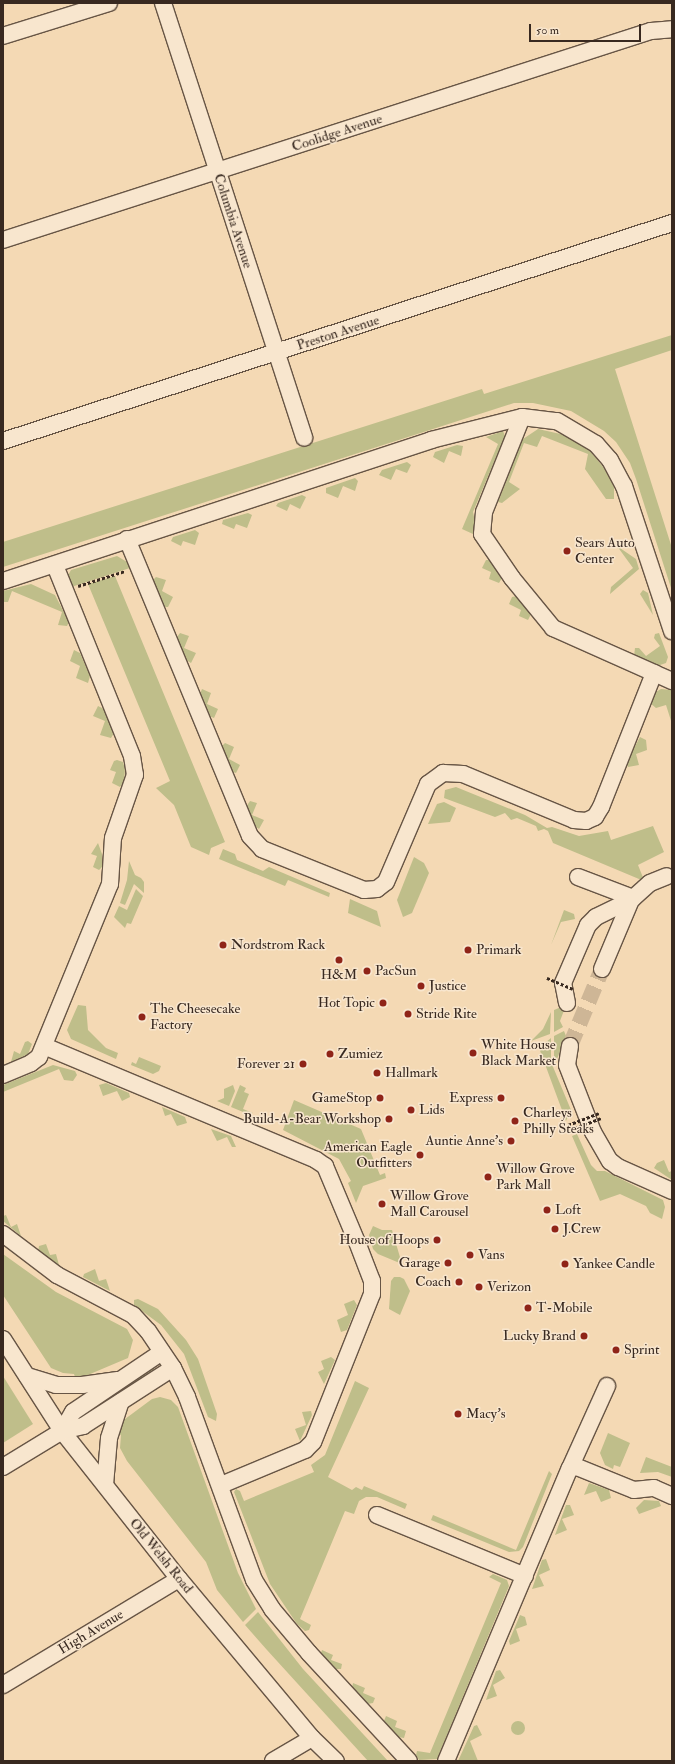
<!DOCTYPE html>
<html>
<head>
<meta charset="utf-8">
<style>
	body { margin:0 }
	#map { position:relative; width:675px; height:1764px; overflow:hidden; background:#f4d9b4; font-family:"IM FELL Double Pica",serif }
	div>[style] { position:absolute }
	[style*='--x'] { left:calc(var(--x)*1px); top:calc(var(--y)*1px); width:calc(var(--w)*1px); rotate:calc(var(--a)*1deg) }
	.green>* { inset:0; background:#bfbe8a }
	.round { border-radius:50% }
	.minor-tunnel>* { height:16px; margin-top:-8px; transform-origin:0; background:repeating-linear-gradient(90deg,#ceb696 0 16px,transparent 0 24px) }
	.path>* { height:2.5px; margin-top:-1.25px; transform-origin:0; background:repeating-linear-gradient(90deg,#382920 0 3px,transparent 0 5px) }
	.roads { filter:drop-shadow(1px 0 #675545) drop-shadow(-1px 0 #675545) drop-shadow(0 1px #675545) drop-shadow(0 -1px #675545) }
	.minor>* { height:16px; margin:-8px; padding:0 8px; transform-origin:8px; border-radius:8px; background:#f8e6ce }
	.path-bridge>* { height:2.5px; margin-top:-1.25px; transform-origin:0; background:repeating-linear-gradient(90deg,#382920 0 3px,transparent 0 5px) }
	.dots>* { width:11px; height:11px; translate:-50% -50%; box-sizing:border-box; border:2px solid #f8e6ce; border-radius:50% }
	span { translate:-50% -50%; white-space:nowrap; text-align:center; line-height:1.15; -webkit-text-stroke:3px #f8e6ce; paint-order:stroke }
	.street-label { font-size:14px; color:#382920 }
	.poi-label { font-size:14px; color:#382920 }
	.left { translate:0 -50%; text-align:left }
	.right { translate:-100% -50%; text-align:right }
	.frame { position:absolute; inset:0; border:4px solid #382920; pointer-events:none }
	.scale { position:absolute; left:529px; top:24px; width:112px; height:18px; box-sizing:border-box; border:2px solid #382920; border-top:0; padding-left:5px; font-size:12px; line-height:14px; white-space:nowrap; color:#382920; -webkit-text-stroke:3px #f8e6ce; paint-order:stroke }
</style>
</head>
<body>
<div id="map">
	<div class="green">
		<div style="clip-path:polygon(672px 335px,672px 350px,615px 369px,672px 548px,672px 591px,636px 479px,630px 463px,616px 442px,604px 431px,571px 411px,533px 403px,514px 403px,3px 567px,3px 542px,482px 389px,484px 394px)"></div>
		<div style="clip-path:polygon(538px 429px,565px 435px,590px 451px,604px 468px,614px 487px,614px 499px,606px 499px,585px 469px,588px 454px,542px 436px,537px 447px,524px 443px,509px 482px,520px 489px,502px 503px,498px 502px,523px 439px)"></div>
		<div style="clip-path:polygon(503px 431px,505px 436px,473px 512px,476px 527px,473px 534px,462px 529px,498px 444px,486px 437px)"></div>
		<div style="clip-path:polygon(457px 445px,463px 446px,461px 456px,449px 451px,444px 463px,433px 457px,435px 452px)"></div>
		<div style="clip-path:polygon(407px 462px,411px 465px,407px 473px,396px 469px,391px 480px,379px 475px,382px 470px)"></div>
		<div style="clip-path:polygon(355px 478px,358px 481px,355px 491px,343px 486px,338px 498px,326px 493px,326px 488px)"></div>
		<div style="clip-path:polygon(302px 495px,306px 497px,300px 509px,290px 504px,287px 511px,276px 506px,278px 503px)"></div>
		<div style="clip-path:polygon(248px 513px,252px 515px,247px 528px,236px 524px,234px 529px,222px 524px,223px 520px)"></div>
		<div style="clip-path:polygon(195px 530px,199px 533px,195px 545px,183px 541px,181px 546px,171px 541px,173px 537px)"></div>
		<div style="clip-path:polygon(617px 546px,636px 559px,639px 569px,610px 594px,611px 587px,633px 568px)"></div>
		<div style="clip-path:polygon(117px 556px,127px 562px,130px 568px,68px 588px,67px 577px,71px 570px)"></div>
		<div style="clip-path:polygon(486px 560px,489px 560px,502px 578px,499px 583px,489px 579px,491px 572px,482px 568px)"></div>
		<div style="clip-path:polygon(115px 576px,225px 842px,211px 848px,209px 855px,191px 847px,174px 805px,156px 788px,170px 781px,88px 584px)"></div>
		<div style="clip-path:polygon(156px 577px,166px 580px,162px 591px,173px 597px,168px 607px,164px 607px,153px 580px)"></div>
		<div style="clip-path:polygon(31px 584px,55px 595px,69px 622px,67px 626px,58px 625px,62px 612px,12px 591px,8px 602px,3px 602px,3px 591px)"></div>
		<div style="clip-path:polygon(643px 590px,648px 593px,653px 615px,640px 594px)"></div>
		<div style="clip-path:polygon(517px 596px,531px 614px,528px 620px,519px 616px,521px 610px,509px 604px,512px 597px)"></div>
		<div style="clip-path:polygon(180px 633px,189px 636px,184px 648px,196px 653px,191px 663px,186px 660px,177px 637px)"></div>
		<div style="clip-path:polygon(659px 633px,668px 657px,666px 663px,657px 666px,634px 656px,635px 648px,639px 648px,646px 656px,660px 646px,654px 638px,655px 634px)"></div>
		<div style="clip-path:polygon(74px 650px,80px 653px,90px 676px,88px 683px,76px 678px,80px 666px,70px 661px)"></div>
		<div style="clip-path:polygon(202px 689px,211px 693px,207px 704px,218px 709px,214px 718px,209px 716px,200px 694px)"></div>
		<div style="clip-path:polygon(661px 689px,672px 690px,672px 724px,666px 705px,656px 708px,650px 703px,654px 693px)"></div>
		<div style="clip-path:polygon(98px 706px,104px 709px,114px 733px,111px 738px,100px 735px,105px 721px,93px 716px)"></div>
		<div style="clip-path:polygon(640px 737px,646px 740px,647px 750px,636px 754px,639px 765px,628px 767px,626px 763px)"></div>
		<div style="clip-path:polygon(225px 743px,234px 747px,229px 759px,240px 765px,236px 773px,230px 771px,221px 747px)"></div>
		<div style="clip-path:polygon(117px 760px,123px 762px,125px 769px,124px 782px,120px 787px,112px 783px,116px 772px,110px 770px,114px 761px)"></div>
		<div style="clip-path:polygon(456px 787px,525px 815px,547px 828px,552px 827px,579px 836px,608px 831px,611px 840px,653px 826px,664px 852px,638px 865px,644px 880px,639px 879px,553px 843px,548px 831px,544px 829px,538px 831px,536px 826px,517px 818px,511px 820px,505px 813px,495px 817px,444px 798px,445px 790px)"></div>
		<div style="clip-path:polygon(250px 801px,257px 803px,252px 815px,264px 820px,259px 829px,255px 826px,246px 807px)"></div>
		<div style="clip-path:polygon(444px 802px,456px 808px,450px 822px,428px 824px,437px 804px)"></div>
		<div style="clip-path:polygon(98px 843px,102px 854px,102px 867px,99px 870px,93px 867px,97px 856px,91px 854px)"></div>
		<div style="clip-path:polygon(223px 849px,235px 854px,237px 860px,263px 871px,269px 867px,330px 893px,329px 897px,288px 880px,285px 886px,219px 859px)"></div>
		<div style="clip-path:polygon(414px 857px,424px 863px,429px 873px,412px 913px,403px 917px,397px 900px)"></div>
		<div style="clip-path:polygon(129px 861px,135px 875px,141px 878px,144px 882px,144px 893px,134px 884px,125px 905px,120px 903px,127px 880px)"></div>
		<div style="clip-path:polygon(136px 889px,143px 896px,131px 924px,127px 923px,125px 928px,114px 917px,119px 906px,127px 910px)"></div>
		<div style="clip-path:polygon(350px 899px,377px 911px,381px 927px,348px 913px)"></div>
		<div style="clip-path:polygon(564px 910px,574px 914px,575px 919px,561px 922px,551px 945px)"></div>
		<div style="clip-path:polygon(78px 1005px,86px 1006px,88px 1030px,106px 1048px,118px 1053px,116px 1059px,71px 1039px,67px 1030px)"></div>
		<div style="clip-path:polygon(566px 1005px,560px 1021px,563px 1027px,554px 1032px,554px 1010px)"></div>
		<div style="clip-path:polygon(551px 1012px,550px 1034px,531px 1041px,543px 1029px)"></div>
		<div style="clip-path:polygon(564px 1031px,566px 1036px,557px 1059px,554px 1059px,554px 1036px)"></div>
		<div style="clip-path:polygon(551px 1038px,551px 1062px,571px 1110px,566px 1121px,539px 1048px)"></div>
		<div style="clip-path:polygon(28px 1041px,32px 1044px,28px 1054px,11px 1062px,14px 1051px,20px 1054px,25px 1042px)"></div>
		<div style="clip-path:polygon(139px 1057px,161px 1066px,159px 1071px,153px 1074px,131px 1065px,132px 1062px,136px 1064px)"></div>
		<div style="clip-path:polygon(53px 1065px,75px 1071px,77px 1075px,73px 1081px,64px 1080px,59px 1069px,3px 1092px,3px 1085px)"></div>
		<div style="clip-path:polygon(106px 1083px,129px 1093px,130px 1097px,122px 1101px,117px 1091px,103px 1096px,99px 1085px)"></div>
		<div style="clip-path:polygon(233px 1085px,235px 1091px,229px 1106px,217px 1101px,224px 1098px,224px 1089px)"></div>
		<div style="clip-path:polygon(240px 1085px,246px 1088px,244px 1092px,249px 1094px,243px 1109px,253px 1113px,248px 1114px,231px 1107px)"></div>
		<div style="clip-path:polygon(294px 1100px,361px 1129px,380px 1175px,385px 1173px,386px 1178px,363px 1186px,356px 1203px,348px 1183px,351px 1181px,339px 1159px,283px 1130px)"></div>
		<div style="clip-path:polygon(162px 1107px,185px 1117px,187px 1123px,177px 1126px,171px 1114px,165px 1116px)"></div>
		<div style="clip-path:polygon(211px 1129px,231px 1136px,236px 1147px,232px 1147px,227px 1137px,217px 1141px)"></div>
		<div style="clip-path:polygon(577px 1134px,591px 1165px,597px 1171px,605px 1171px,663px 1200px,665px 1207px,662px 1219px,650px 1213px,646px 1206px,620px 1194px,600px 1201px,572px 1136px)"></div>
		<div style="clip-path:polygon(664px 1160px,669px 1172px,672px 1171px,672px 1180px,654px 1168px,657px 1163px)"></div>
		<div style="clip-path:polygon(6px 1215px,11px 1227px,17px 1224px,21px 1236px,3px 1221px,3px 1216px)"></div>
		<div style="clip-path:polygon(373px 1226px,382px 1230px,392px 1230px,402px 1264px,378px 1254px,373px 1249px,369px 1235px)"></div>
		<div style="clip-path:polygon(46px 1244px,50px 1255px,56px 1254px,59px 1265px,38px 1252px,39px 1246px)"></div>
		<div style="clip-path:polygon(3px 1254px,56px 1292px,127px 1329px,133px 1340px,128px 1358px,76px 1380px,74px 1374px,63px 1373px,51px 1368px,3px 1295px)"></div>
		<div style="clip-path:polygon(95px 1269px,99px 1281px,106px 1279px,110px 1291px,83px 1277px,84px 1274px)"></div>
		<div style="clip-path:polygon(400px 1277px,404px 1279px,410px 1291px,400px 1315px,389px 1309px,391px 1281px,394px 1277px)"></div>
		<div style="clip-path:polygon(138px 1299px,158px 1309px,186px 1340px,198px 1359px,217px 1414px,216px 1421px,208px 1417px,184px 1354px,161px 1325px,134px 1305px,134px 1300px)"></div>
		<div style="clip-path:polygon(354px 1300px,357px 1305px,347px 1330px,341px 1332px,337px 1320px,348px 1315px,344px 1304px)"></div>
		<div style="clip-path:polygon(331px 1357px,335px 1360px,324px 1384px,318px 1372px,324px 1369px,321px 1361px)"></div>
		<div style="clip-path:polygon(154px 1368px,157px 1373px,112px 1401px,108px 1396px)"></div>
		<div style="clip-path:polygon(3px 1376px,33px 1424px,3px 1443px)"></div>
		<div style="clip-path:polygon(355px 1381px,369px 1388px,328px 1477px,352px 1490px,356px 1487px,362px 1490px,364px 1486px,407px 1504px,405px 1509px,377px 1497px,366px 1497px,359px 1501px,354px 1514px,345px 1511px,300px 1619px,311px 1625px,309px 1630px,305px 1631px,297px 1624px,270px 1584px,234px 1492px,236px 1489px,240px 1491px,244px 1501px,314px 1472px,311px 1465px,325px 1455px)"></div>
		<div style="clip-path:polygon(160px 1397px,171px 1400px,178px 1407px,238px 1573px,256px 1609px,243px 1622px,217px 1590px,206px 1562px,127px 1461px,120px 1448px,121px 1435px,116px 1433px,121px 1422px,152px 1399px)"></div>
		<div style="clip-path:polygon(311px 1411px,312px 1415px,300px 1441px,295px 1429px,306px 1425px,302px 1412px)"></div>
		<div style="clip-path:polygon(608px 1433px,630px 1443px,620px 1467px,614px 1465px,613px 1469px,605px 1465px,600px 1453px)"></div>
		<div style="clip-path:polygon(646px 1457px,672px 1467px,672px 1477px,658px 1472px,640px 1473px)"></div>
		<div style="clip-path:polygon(549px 1471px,552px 1474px,523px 1547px,519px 1551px,509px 1552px,431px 1520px,433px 1515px,516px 1550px)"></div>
		<div style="clip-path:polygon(589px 1483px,609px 1490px,611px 1498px,601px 1502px,596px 1491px,584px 1495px)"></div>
		<div style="clip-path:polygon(644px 1500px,659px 1501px,661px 1506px,639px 1514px,636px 1508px)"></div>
		<div style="clip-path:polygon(566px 1505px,570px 1505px,574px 1515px,562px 1519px,567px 1530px,555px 1535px)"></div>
		<div style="clip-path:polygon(546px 1559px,550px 1570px,539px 1575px,544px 1586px,532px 1589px,542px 1560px)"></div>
		<div style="clip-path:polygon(493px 1574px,507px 1580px,509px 1586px,437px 1759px,419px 1760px,416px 1755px,417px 1751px,430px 1753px,501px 1583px,489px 1577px)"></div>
		<div style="clip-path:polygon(258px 1612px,303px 1669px,388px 1761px,368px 1761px,267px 1650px,245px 1625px)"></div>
		<div style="clip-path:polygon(520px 1615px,525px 1617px,527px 1625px,516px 1629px,520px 1641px,510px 1645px,509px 1641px)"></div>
		<div style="clip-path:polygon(322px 1650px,333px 1655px,331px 1660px,342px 1664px,341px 1669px,335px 1669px,321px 1653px)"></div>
		<div style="clip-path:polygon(500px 1670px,505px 1678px,493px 1685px,497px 1696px,486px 1700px,496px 1671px)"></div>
		<div style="clip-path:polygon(353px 1683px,365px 1688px,363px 1693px,375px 1698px,373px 1703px,367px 1704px,352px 1688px)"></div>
		<div style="clip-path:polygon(386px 1716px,397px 1721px,395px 1727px,406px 1731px,404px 1738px,398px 1737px,384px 1721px)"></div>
		<div class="round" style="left:511px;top:1721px;width:14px;height:14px"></div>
		<div style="clip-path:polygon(477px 1725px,482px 1735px,470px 1741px,478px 1761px,458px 1761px,474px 1726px)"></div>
	</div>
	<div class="minor-tunnel">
		<div style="--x:570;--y:1046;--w:83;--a:-67.4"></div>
	</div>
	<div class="path">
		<div style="--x:78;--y:586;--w:49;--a:-17.7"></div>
	</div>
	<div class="roads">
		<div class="minor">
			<div style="--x:163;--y:3;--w:457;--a:72"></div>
			<div style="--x:3;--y:36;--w:111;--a:-17.3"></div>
			<div style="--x:3;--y:240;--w:681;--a:-17.88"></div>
			<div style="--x:651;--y:31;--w:21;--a:-5"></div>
			<div style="--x:522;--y:417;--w:102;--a:111.8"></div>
			<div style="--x:484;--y:512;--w:22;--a:95"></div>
			<div style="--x:482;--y:534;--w:53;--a:55.7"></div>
			<div style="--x:512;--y:578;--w:65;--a:50.6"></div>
			<div style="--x:553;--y:628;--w:111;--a:24"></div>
			<div style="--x:3;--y:441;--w:704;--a:-18.05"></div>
			<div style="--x:127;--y:539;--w:321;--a:67.5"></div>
			<div style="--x:250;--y:836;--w:18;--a:47"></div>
			<div style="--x:262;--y:849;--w:110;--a:21.9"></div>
			<div style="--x:364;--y:890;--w:13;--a:-4"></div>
			<div style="--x:377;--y:889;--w:11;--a:-38"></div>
			<div style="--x:386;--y:882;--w:107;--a:-66.8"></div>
			<div style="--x:428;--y:784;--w:19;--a:-36"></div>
			<div style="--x:443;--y:773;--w:20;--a:3"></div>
			<div style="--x:463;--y:774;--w:120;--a:22.5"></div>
			<div style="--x:574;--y:820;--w:12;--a:5"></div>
			<div style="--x:586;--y:821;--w:10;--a:-24"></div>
			<div style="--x:595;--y:817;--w:12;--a:-59"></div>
			<div style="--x:601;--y:807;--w:144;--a:-68.4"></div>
			<div style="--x:654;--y:673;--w:20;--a:24"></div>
			<div style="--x:3;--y:581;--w:451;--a:-18.2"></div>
			<div style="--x:431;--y:440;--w:94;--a:-14.2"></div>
			<div style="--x:522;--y:417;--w:35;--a:7"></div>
			<div style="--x:557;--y:421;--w:45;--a:30.5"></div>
			<div style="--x:596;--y:444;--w:21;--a:49"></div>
			<div style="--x:610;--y:460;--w:30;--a:62"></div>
			<div style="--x:624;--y:486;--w:153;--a:71.7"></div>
			<div style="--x:578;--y:877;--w:59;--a:20.9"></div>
			<div style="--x:602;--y:969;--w:75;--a:-67.2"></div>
			<div style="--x:631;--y:900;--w:25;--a:-42"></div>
			<div style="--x:650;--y:883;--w:18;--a:-22"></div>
			<div style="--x:567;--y:1003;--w:20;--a:-101"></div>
			<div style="--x:563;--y:983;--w:63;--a:-66.7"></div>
			<div style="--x:588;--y:925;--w:11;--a:-45"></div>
			<div style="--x:596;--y:917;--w:39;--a:-26"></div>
			<div style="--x:44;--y:1046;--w:295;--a:22.7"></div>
			<div style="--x:316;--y:1160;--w:11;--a:34"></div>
			<div style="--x:325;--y:1166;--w:82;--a:67.2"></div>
			<div style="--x:357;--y:1242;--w:42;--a:69"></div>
			<div style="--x:372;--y:1281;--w:13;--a:90"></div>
			<div style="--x:372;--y:1294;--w:159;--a:111.7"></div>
			<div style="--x:313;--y:1442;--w:11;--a:135"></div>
			<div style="--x:305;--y:1450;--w:91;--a:157.4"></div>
			<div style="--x:570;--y:1046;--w:19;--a:99"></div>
			<div style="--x:567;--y:1065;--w:72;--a:68.8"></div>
			<div style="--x:593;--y:1132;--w:34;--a:60"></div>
			<div style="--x:610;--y:1161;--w:10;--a:37"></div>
			<div style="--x:618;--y:1167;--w:59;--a:24"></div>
			<div style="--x:3;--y:1075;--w:30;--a:-23"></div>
			<div style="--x:31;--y:1063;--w:10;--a:-37"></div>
			<div style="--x:39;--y:1057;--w:187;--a:-67.7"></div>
			<div style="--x:110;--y:884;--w:46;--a:-86.3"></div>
			<div style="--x:113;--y:838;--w:67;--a:-70.8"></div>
			<div style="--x:135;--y:775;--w:19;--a:-99"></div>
			<div style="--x:132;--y:756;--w:206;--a:-112"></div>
			<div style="--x:3;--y:1234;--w:68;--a:37.2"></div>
			<div style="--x:57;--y:1275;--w:86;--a:27.8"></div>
			<div style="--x:133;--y:1315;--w:22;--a:47"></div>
			<div style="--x:148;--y:1331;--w:45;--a:56"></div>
			<div style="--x:173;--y:1368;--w:32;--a:64"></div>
			<div style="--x:187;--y:1397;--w:195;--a:69.9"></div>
			<div style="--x:254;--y:1580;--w:34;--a:58"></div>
			<div style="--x:272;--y:1609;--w:57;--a:49.9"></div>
			<div style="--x:309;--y:1653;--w:147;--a:47.2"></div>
			<div style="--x:3;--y:1339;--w:109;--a:57.3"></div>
			<div style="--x:62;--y:1431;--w:189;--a:51.7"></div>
			<div style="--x:179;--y:1579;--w:207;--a:50.1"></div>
			<div style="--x:312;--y:1738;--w:33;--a:44"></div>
			<div style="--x:27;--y:1376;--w:30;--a:17"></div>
			<div style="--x:56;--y:1385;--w:26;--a:0"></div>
			<div style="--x:82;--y:1385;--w:36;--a:-8"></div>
			<div style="--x:62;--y:1431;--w:22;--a:-60"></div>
			<div style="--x:73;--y:1412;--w:107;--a:-34"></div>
			<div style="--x:3;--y:1467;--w:69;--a:-31.4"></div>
			<div style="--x:62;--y:1431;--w:22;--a:-13"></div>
			<div style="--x:83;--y:1426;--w:107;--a:-32.8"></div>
			<div style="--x:570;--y:1468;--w:90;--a:-65.7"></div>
			<div style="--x:105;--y:1485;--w:47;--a:-85.1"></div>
			<div style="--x:109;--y:1438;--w:38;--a:-72"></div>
			<div style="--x:377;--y:1515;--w:160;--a:22.4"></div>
			<div style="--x:3;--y:1685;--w:205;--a:-31.1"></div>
			<div style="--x:273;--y:1761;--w:45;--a:-30.5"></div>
			<div style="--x:446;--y:1761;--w:318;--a:-67.1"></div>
			<div style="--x:570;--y:1468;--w:7;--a:-8"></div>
			<div style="--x:577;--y:1467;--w:61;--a:22"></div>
			<div style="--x:634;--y:1490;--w:20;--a:-6"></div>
			<div style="--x:654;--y:1488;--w:20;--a:24"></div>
		</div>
	</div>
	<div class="path-bridge">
		<div style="--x:547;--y:978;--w:28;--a:23"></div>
		<div style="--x:568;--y:1125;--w:33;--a:-21"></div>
		<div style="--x:570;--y:1130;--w:33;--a:-21"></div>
	</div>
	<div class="dots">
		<div style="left:567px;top:551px;background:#8f2418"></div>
		<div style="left:223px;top:945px;background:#8f2418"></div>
		<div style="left:468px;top:950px;background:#8f2418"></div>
		<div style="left:339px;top:960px;background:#8f2418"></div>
		<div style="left:367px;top:971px;background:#8f2418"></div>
		<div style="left:421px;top:986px;background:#8f2418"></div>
		<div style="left:383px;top:1003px;background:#8f2418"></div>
		<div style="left:408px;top:1014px;background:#8f2418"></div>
		<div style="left:142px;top:1017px;background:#8f2418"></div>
		<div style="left:473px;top:1053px;background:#8f2418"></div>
		<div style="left:330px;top:1054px;background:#8f2418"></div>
		<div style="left:303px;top:1064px;background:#8f2418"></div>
		<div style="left:377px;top:1073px;background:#8f2418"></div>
		<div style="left:380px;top:1098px;background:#8f2418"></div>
		<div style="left:501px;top:1098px;background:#8f2418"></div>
		<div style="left:411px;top:1110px;background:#8f2418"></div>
		<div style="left:389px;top:1119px;background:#8f2418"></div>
		<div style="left:515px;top:1121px;background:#8f2418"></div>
		<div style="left:511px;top:1141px;background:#8f2418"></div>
		<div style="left:420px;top:1155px;background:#8f2418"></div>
		<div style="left:488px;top:1177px;background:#8f2418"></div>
		<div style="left:382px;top:1204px;background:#8f2418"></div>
		<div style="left:547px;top:1210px;background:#8f2418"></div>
		<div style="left:555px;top:1229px;background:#8f2418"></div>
		<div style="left:437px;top:1240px;background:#8f2418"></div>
		<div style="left:470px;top:1255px;background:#8f2418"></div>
		<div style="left:448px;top:1263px;background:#8f2418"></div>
		<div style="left:565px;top:1264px;background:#8f2418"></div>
		<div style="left:459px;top:1282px;background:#8f2418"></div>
		<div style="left:479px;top:1287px;background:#8f2418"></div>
		<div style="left:528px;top:1308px;background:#8f2418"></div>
		<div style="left:584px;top:1336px;background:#8f2418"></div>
		<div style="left:616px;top:1350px;background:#8f2418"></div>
		<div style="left:458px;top:1414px;background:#8f2418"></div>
	</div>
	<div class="street-label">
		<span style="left:337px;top:133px;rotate:-18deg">Coolidge Avenue</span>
		<span style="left:233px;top:221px;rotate:72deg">Columbia Avenue</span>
		<span style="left:338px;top:333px;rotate:-18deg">Preston Avenue</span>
		<span style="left:161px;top:1556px;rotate:51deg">Old Welsh Road</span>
		<span style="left:91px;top:1632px;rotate:-31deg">High Avenue</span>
	</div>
	<div class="poi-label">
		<span class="left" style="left:575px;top:551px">Sears Auto<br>Center</span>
		<span class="left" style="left:231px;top:945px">Nordstrom Rack</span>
		<span class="left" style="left:476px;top:950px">Primark</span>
		<span class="left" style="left:375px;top:971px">PacSun</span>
		<span style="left:339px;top:975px">H&amp;M</span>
		<span class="left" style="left:429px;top:986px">Justice</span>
		<span class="right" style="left:375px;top:1003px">Hot Topic</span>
		<span class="left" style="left:150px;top:1017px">The Cheesecake<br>Factory</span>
		<span class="left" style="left:416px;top:1014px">Stride Rite</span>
		<span class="left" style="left:481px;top:1053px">White House<br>Black Market</span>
		<span class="left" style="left:338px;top:1054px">Zumiez</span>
		<span class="right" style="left:295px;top:1064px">Forever 21</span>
		<span class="left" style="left:385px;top:1073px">Hallmark</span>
		<span class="right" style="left:372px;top:1098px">GameStop</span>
		<span class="right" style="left:493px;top:1098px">Express</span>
		<span class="left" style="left:419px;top:1110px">Lids</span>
		<span class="left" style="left:523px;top:1121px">Charleys<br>Philly Steaks</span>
		<span class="right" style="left:381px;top:1119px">Build-A-Bear Workshop</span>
		<span class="right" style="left:503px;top:1141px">Auntie Anne's</span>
		<span class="right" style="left:412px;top:1155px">American Eagle<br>Outfitters</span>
		<span class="left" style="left:496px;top:1177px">Willow Grove<br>Park Mall</span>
		<span class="left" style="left:390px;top:1204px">Willow Grove<br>Mall Carousel</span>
		<span class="left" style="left:555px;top:1210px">Loft</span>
		<span class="left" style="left:563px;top:1229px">J.Crew</span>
		<span class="right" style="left:429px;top:1240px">House of Hoops</span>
		<span class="left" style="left:478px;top:1255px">Vans</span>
		<span class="right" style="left:440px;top:1263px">Garage</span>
		<span class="left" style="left:573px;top:1264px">Yankee Candle</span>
		<span class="right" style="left:451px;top:1282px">Coach</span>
		<span class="left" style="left:487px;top:1287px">Verizon</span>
		<span class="left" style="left:536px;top:1308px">T-Mobile</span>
		<span class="right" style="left:576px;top:1336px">Lucky Brand</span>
		<span class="left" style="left:624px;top:1350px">Sprint</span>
		<span class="left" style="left:466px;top:1414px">Macy's</span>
	</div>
	<div class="frame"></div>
	<div class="scale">50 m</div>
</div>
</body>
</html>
